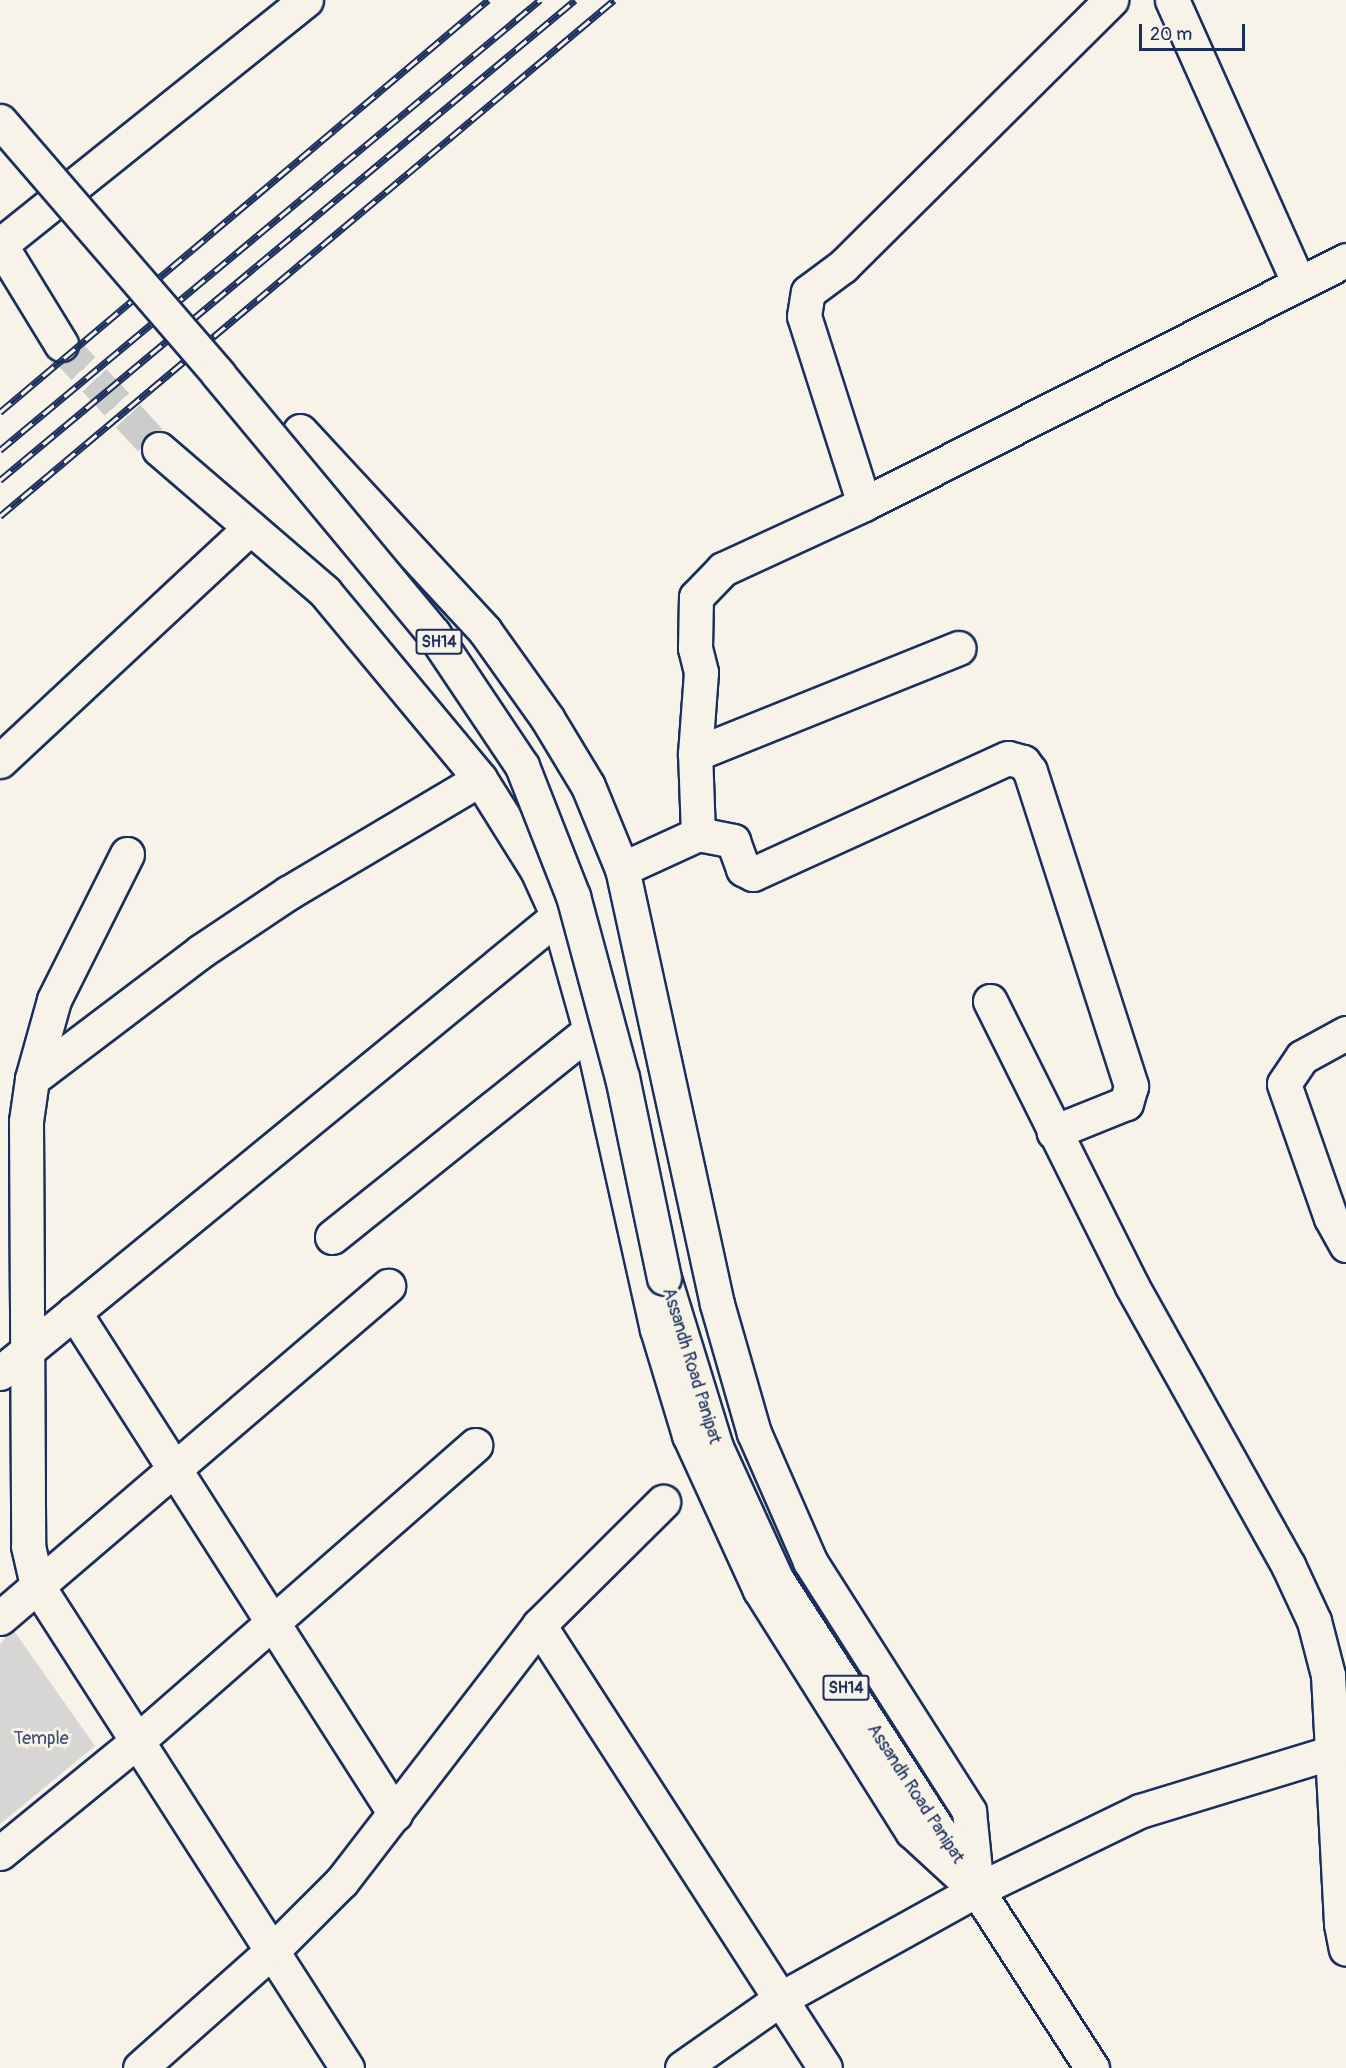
<!DOCTYPE html>
<html>
<head>
<meta charset="utf-8">
<style>
	body { margin:0 }
	#map { position:relative; width:1346px; height:2068px; overflow:hidden; background:#f7f3e8; font-family:Pangolin,sans-serif }
	div>[style] { position:absolute }
	[style*='--x'] { left:calc(var(--x)*1px); top:calc(var(--y)*1px); width:calc(var(--w)*1px); rotate:calc(var(--a)*1deg) }
	.green>* { inset:0; background:#d7d6d4 }
	.minor-tunnel>* { height:33px; margin-top:-16.5px; transform-origin:0; background:repeating-linear-gradient(90deg,#cbcccc 0 33px,transparent 0 49px) }
	.roads { filter:drop-shadow(2px 0 #1b2f5e) drop-shadow(-2px 0 #1b2f5e) drop-shadow(0 2px #1b2f5e) drop-shadow(0 -2px #1b2f5e) }
	.minor>* { height:33px; margin:-16.5px; padding:0 16.5px; transform-origin:16.5px; border-radius:16.5px; background:#f7f3e8 }
	.primary>* { height:33px; margin:-16.5px; padding:0 16.5px; transform-origin:16.5px; border-radius:16.5px; background:#f7f3e8 }
	.rail>* { height:7px; margin-top:-3.5px; transform-origin:0; background:repeating-linear-gradient(90deg,#f7f3e8 0 14px,#1b2f5e 0 28px); box-sizing:border-box; border-block:2px solid #1b2f5e }
	.bridges { filter:drop-shadow(2px 0 #1b2f5e) drop-shadow(-2px 0 #1b2f5e) drop-shadow(0 2px #1b2f5e) drop-shadow(0 -2px #1b2f5e) }
	.primary-bridge>* { height:33px; margin:-16.5px; padding:0 16.5px; transform-origin:16.5px; border-radius:16.5px; background:#f7f3e8 }
	span { translate:-50% -50%; white-space:nowrap; text-align:center; line-height:1.15; -webkit-text-stroke:6px #f7f3e8; paint-order:stroke }
	.shield-label span { padding:2px 4px; background:#f7f3e8; border:2px solid; border-radius:4px; -webkit-text-stroke-width:0 }
	.shield-label { font-size:16px; color:#1b2f5e; font-weight:700 }
	.street-label { font-size:18px; color:#1b2f5e }
	.park-label { font-size:18px; color:#415076 }
	.scale { position:absolute; left:1139px; top:24px; width:106px; height:27px; box-sizing:border-box; border:3px solid #1b2f5e; border-top:0; padding-left:8px; font-size:18px; line-height:21px; white-space:nowrap; color:#1b2f5e; -webkit-text-stroke:4px #f7f3e8; paint-order:stroke }
</style>
</head>
<body>
<div id="map">
	<div class="green">
		<div style="clip-path:polygon(12px 1628px,95px 1746px,0 1824px,0 1645px)"></div>
	</div>
	<div class="minor-tunnel">
		<div style="--x:61;--y:344;--w:144;--a:47"></div>
	</div>
	<div class="roads">
		<div class="minor">
			<div style="--x:1172;--y:0;--w:309;--a:65.9"></div>
			<div style="--x:0;--y:245;--w:392;--a:-38.7"></div>
			<div style="--x:1;--y:246;--w:115;--a:58.5"></div>
			<div style="--x:300;--y:431;--w:272;--a:47.2"></div>
			<div style="--x:485;--y:631;--w:107;--a:54.5"></div>
			<div style="--x:547;--y:718;--w:79;--a:58.9"></div>
			<div style="--x:588;--y:786;--w:90;--a:67.7"></div>
			<div style="--x:159;--y:449;--w:219;--a:40.7"></div>
			<div style="--x:325;--y:592;--w:243;--a:50.3"></div>
			<div style="--x:480;--y:779;--w:107;--a:57.9"></div>
			<div style="--x:537;--y:870;--w:51;--a:65.5"></div>
			<div style="--x:558;--y:916;--w:118;--a:74.3"></div>
			<div style="--x:590;--y:1030;--w:306;--a:77.4"></div>
			<div style="--x:657;--y:1329;--w:111;--a:73.2"></div>
			<div style="--x:689;--y:1435;--w:170;--a:65.4"></div>
			<div style="--x:760;--y:1590;--w:285;--a:57.8"></div>
			<div style="--x:912;--y:1831;--w:71;--a:42.7"></div>
			<div style="--x:864;--y:504;--w:197;--a:-107.7"></div>
			<div style="--x:804;--y:316;--w:24;--a:-81"></div>
			<div style="--x:808;--y:292;--w:44;--a:-36.6"></div>
			<div style="--x:843;--y:266;--w:378;--a:-44.8"></div>
			<div style="--x:695;--y:754;--w:284;--a:-21.9"></div>
			<div style="--x:0;--y:761;--w:342;--a:-43"></div>
			<div style="--x:698;--y:834;--w:36;--a:11"></div>
			<div style="--x:733;--y:841;--w:30;--a:70"></div>
			<div style="--x:743;--y:869;--w:11;--a:27"></div>
			<div style="--x:753;--y:874;--w:280;--a:-24.5"></div>
			<div style="--x:1008;--y:758;--w:16;--a:15"></div>
			<div style="--x:1023;--y:762;--w:11;--a:52"></div>
			<div style="--x:1030;--y:771;--w:331;--a:72.2"></div>
			<div style="--x:1131;--y:1086;--w:18;--a:106"></div>
			<div style="--x:1126;--y:1103;--w:78;--a:158.1"></div>
			<div style="--x:127;--y:854;--w:163;--a:116.6"></div>
			<div style="--x:54;--y:1000;--w:82;--a:105.6"></div>
			<div style="--x:32;--y:1079;--w:42;--a:98.1"></div>
			<div style="--x:26;--y:1121;--w:425;--a:89.7"></div>
			<div style="--x:28;--y:1546;--w:40;--a:77"></div>
			<div style="--x:37;--y:1585;--w:574;--a:57.31"></div>
			<div style="--x:990;--y:1001;--w:318;--a:63.5"></div>
			<div style="--x:1132;--y:1286;--w:320;--a:60.8"></div>
			<div style="--x:1288;--y:1565;--w:62;--a:65.1"></div>
			<div style="--x:1314;--y:1621;--w:56;--a:75.5"></div>
			<div style="--x:1328;--y:1675;--w:249;--a:87"></div>
			<div style="--x:1341;--y:1924;--w:25;--a:79"></div>
			<div style="--x:1346;--y:1033;--w:50;--a:151.4"></div>
			<div style="--x:1302;--y:1057;--w:32;--a:124"></div>
			<div style="--x:1284;--y:1084;--w:142;--a:70.7"></div>
			<div style="--x:1331;--y:1218;--w:31;--a:61"></div>
			<div style="--x:32;--y:1079;--w:212;--a:-37.1"></div>
			<div style="--x:201;--y:951;--w:105;--a:-33.7"></div>
			<div style="--x:288;--y:893;--w:223;--a:-30.7"></div>
			<div style="--x:332;--y:1237;--w:331;--a:-38.7"></div>
			<div style="--x:74;--y:1312;--w:596;--a:57.4"></div>
			<div style="--x:0;--y:1373;--w:721;--a:-39.32"></div>
			<div style="--x:0;--y:1618;--w:511;--a:-40.55"></div>
			<div style="--x:539;--y:1625;--w:527;--a:57.15"></div>
			<div style="--x:0;--y:1853;--w:176;--a:-39.2"></div>
			<div style="--x:136;--y:1742;--w:451;--a:-41.2"></div>
			<div style="--x:977;--y:1890;--w:79;--a:-95.8"></div>
			<div style="--x:969;--y:1811;--w:296;--a:-122.5"></div>
			<div style="--x:810;--y:1561;--w:140;--a:-113.6"></div>
			<div style="--x:754;--y:1433;--w:134;--a:-106"></div>
			<div style="--x:717;--y:1304;--w:445;--a:-102.3"></div>
			<div style="--x:622;--y:869;--w:84;--a:-24.7"></div>
			<div style="--x:698;--y:834;--w:80;--a:-92.1"></div>
			<div style="--x:695;--y:754;--w:82;--a:-85.8"></div>
			<div style="--x:701;--y:672;--w:25;--a:-104"></div>
			<div style="--x:695;--y:648;--w:51;--a:-88.9"></div>
			<div style="--x:696;--y:597;--w:39;--a:-46"></div>
			<div style="--x:723;--y:569;--w:155;--a:-24.7"></div>
			<div style="--x:864;--y:504;--w:540;--a:-26.85"></div>
			<div style="--x:140;--y:2068;--w:179;--a:-41.6"></div>
			<div style="--x:274;--y:1949;--w:96;--a:-45"></div>
			<div style="--x:342;--y:1881;--w:323;--a:-52.4"></div>
			<div style="--x:539;--y:1625;--w:175;--a:-44.8"></div>
			<div style="--x:682;--y:2068;--w:120;--a:-35.1"></div>
			<div style="--x:780;--y:1999;--w:225;--a:-29"></div>
			<div style="--x:977;--y:1890;--w:181;--a:-25.9"></div>
			<div style="--x:1140;--y:1811;--w:215;--a:-17"></div>
		</div>
		<div class="primary">
			<div style="--x:664;--y:1278;--w:177;--a:72.9"></div>
			<div style="--x:716;--y:1447;--w:146;--a:65.4"></div>
			<div style="--x:777;--y:1580;--w:581;--a:57.16"></div>
		</div>
	</div>
	<div class="rail">
		<div style="--x:0;--y:412;--w:639;--a:-40.17"></div>
		<div style="--x:0;--y:450;--w:703;--a:-39.81"></div>
		<div style="--x:0;--y:480;--w:749;--a:-39.85"></div>
		<div style="--x:0;--y:516;--w:802;--a:-40.04"></div>
	</div>
	<div class="bridges">
		<div class="primary-bridge">
			<div style="--x:0;--y:121;--w:334;--a:49.2"></div>
			<div style="--x:218;--y:374;--w:337;--a:50.3"></div>
			<div style="--x:433;--y:633;--w:160;--a:56.2"></div>
			<div style="--x:522;--y:766;--w:140;--a:68.6"></div>
			<div style="--x:573;--y:896;--w:188;--a:74.9"></div>
			<div style="--x:622;--y:1077;--w:205;--a:78.2"></div>
		</div>
	</div>
	<div class="shield-label">
		<span style="left:439px;top:642px">SH14</span>
		<span style="left:846px;top:1688px">SH14</span>
	</div>
	<div class="street-label">
		<span style="left:691px;top:1366px;rotate:73deg">Assandh Road Panipat</span>
		<span style="left:915px;top:1794px;rotate:57deg">Assandh Road Panipat</span>
	</div>
	<div class="park-label">
		<span style="left:41px;top:1739px">Temple</span>
	</div>
	<div class="scale">20 m</div>
</div>
</body>
</html>
